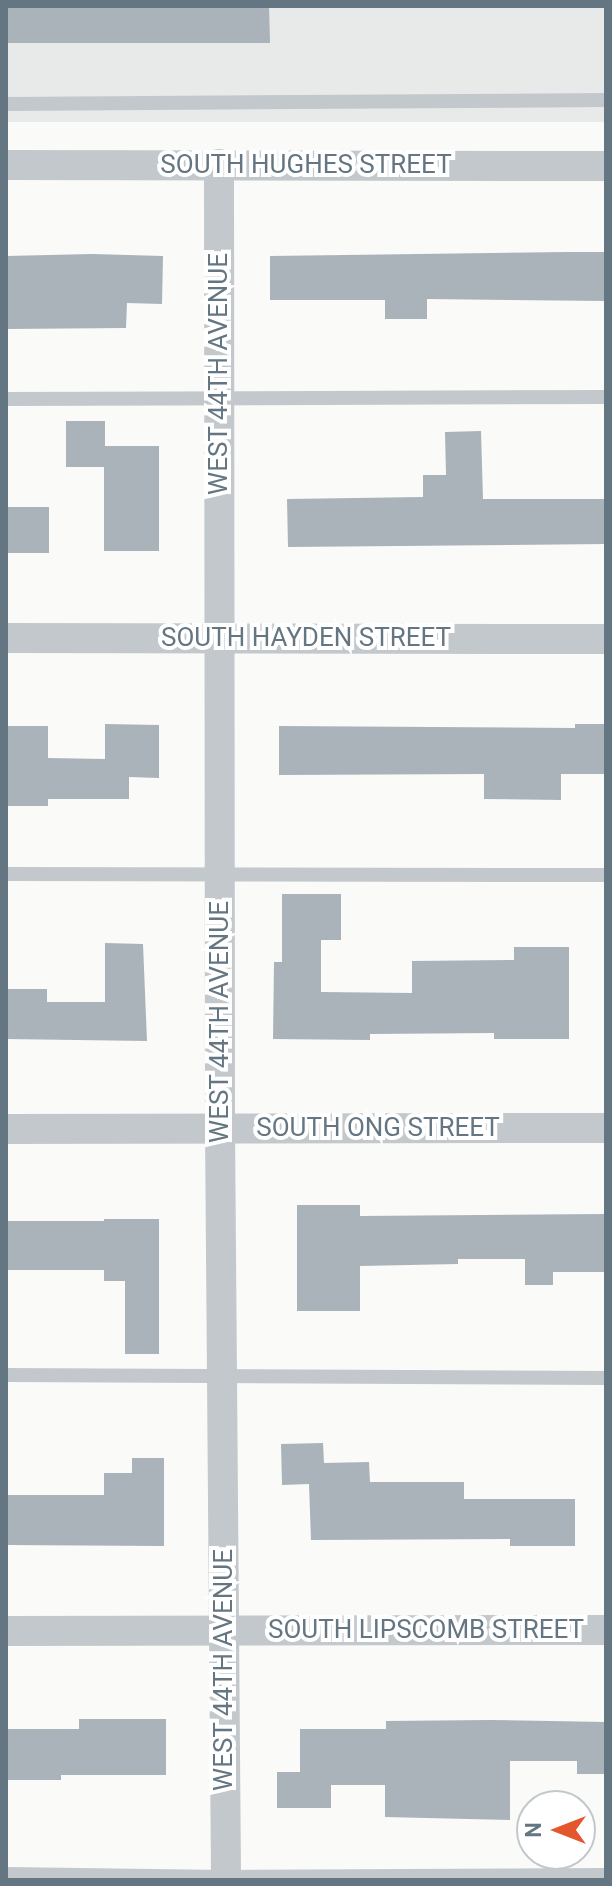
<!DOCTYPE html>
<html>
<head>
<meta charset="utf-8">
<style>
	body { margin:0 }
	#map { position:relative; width:612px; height:1886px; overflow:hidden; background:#fafaf8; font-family:Roboto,sans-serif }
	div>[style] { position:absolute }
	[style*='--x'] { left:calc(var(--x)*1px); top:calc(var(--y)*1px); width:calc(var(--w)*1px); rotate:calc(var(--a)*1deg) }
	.built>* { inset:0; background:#e8e9e9 }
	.building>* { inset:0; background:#aab3b9 }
	.service>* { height:14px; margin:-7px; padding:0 7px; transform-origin:7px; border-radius:7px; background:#c3c8cc }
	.minor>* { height:30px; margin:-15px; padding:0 15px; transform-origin:15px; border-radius:15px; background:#c3c8cc }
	span { translate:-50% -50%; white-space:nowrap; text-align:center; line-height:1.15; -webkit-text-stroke:8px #fff; paint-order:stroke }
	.street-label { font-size:26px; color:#657683 }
	.frame { position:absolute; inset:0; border:8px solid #657683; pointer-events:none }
	.north { position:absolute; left:516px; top:1790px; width:80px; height:80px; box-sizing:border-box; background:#fff; border:2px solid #c1c8cd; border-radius:50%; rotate:270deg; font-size:22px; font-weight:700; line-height:32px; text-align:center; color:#657683 }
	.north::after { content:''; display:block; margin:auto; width:28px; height:36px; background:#e4572e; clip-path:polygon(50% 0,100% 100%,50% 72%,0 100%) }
</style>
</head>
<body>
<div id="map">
	<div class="built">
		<div style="clip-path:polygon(6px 6px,606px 6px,606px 122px,6px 122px)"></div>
	</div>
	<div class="building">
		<div style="clip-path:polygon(6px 6px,269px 6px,270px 43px,6px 43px)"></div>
		<div style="clip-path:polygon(569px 252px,606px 252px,606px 301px,427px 299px,427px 319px,385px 319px,385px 300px,270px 300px,270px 256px)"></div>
		<div style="clip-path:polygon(92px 254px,163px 256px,162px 304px,127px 303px,126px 328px,6px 329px,6px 256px)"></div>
		<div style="clip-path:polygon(66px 421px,105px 421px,105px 446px,159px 446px,159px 551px,104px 551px,104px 467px,66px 467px)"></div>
		<div style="clip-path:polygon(481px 431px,483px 499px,606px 499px,606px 544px,288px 547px,287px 499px,423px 497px,423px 475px,446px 475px,445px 432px)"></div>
		<div style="clip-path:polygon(6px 507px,49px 507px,49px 553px,6px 553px)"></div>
		<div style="clip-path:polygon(105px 724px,159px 725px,159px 778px,129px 777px,129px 799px,48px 799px,48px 806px,6px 806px,6px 726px,48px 726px,48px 758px,105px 759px)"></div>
		<div style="clip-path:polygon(575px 724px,606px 724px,606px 774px,561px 774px,561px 800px,484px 799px,484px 774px,279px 775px,279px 726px,575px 728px)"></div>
		<div style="clip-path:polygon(282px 894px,341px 894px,341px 940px,321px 940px,321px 992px,412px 993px,412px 961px,514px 960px,514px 947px,569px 947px,569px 1039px,494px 1039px,494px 1033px,370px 1034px,370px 1040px,273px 1039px,274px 962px,282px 962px)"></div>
		<div style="clip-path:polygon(105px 943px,143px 944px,147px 1041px,6px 1039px,6px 989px,47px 989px,47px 1002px,105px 1002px)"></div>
		<div style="clip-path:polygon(297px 1205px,360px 1205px,360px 1216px,606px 1214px,606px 1272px,553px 1272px,553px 1285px,525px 1285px,525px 1259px,458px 1259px,458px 1264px,360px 1266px,360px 1311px,297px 1311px)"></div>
		<div style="clip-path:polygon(104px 1219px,159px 1219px,159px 1354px,125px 1354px,125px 1281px,104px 1281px,104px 1270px,6px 1270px,6px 1221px,104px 1221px)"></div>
		<div style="clip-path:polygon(323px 1443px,324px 1463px,369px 1462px,370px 1482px,464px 1482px,464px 1499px,575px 1499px,575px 1546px,510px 1546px,510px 1539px,311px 1540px,309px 1484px,282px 1485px,281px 1444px)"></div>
		<div style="clip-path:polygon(132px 1458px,164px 1458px,164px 1546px,6px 1545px,6px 1495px,104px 1495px,104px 1473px,132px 1473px)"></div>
		<div style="clip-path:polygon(79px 1719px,166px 1719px,166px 1775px,61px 1775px,61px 1780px,6px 1780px,6px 1729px,79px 1729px)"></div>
		<div style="clip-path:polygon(490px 1720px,606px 1722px,606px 1774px,577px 1774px,577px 1761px,510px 1761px,510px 1820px,385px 1817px,385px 1785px,331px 1785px,331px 1808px,277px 1808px,277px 1772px,300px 1772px,300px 1729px,386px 1729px,386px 1721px)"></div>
	</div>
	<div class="service">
		<div style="--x:6;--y:104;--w:600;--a:-0.38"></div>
		<div style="--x:6;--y:399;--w:600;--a:-0.19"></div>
		<div style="--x:6;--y:874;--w:600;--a:0.1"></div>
		<div style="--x:6;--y:1375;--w:600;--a:0.29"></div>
		<div style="--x:6;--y:1874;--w:220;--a:0.8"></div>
		<div style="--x:226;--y:1877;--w:380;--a:-0.3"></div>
	</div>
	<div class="minor">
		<div style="--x:219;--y:164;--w:964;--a:89.94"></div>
		<div style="--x:220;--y:1128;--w:752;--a:89.54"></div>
		<div style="--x:6;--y:165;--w:600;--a:0.1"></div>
		<div style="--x:6;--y:638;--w:600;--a:0.1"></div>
		<div style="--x:6;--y:1129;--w:600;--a:-0.1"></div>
		<div style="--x:6;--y:1631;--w:600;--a:-0.1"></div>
	</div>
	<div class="street-label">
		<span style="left:306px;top:165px">SOUTH HUGHES STREET</span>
		<span style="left:219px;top:374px;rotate:-90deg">WEST 44TH AVENUE</span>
		<span style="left:306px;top:638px">SOUTH HAYDEN STREET</span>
		<span style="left:220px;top:1022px;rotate:-90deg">WEST 44TH AVENUE</span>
		<span style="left:378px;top:1128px">SOUTH ONG STREET</span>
		<span style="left:426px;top:1630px">SOUTH LIPSCOMB STREET</span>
		<span style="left:224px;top:1670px;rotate:-90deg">WEST 44TH AVENUE</span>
	</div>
	<div class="frame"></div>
	<div class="north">N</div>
</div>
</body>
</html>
